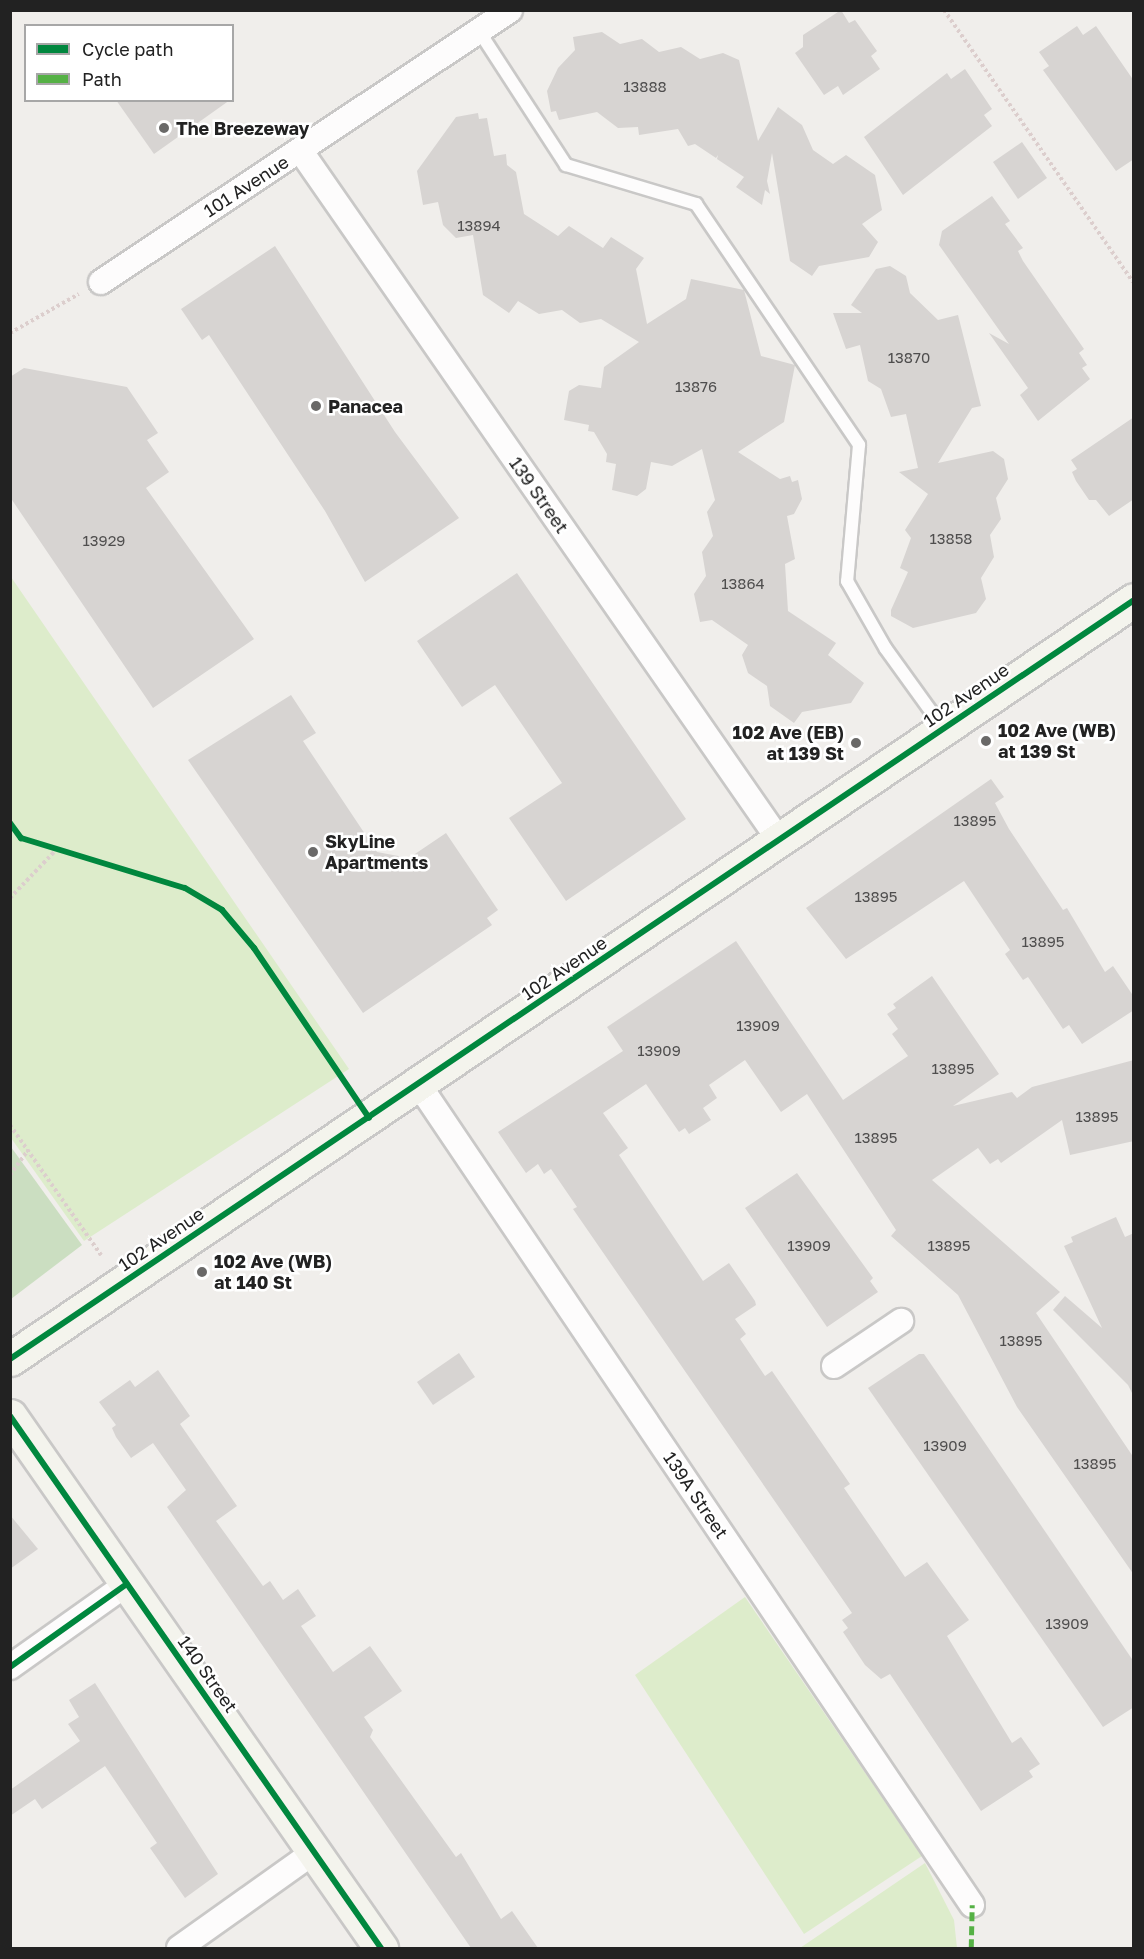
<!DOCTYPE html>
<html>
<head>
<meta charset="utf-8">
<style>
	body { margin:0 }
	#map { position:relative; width:1144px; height:1959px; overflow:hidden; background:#f0eeeb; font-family:"Golos Text",sans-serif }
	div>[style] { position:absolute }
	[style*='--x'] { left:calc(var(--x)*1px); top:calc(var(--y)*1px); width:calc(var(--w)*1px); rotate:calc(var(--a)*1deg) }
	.grass>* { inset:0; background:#ddeccb }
	.forest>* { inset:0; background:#cbdec1 }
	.building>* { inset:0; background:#d7d4d2 }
	.path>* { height:4px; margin-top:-2px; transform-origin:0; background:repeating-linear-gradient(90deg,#dccecd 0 3px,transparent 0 6px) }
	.roads { filter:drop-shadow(2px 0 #c9c8c7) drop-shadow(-2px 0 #c9c8c7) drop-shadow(0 2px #c9c8c7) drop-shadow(0 -2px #c9c8c7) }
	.lane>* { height:12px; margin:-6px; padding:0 6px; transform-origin:6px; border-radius:6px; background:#fdfcfc }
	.street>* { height:24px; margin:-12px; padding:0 12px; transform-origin:12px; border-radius:12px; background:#fdfcfc }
	.secondary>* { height:33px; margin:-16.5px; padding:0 16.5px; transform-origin:16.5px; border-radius:16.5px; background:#f4f4ed }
	.quiet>* { height:4.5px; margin-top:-2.25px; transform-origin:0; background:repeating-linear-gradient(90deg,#55b145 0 9px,transparent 0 13.5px) }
	.cycleway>* { height:6px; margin:-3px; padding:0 3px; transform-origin:3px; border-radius:3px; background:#00873e }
	.dots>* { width:16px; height:16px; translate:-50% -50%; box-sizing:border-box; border:3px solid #fff; border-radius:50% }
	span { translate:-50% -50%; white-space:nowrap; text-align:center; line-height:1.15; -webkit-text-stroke:5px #fff; paint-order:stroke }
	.number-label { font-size:15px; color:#4f4e4e }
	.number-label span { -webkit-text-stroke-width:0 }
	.poi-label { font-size:18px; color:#222; font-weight:700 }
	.left { translate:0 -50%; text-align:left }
	.right { translate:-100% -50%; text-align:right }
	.street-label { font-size:18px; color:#222 }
	.frame { position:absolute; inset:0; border:12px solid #222; pointer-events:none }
	.legend { position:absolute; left:24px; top:24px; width:210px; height:78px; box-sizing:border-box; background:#fff; border:2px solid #a7a7a7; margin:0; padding:8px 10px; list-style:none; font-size:18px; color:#222 }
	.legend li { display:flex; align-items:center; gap:12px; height:30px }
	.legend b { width:30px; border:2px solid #a7a7a7 }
</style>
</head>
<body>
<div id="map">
	<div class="grass">
		<div style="clip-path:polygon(11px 577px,349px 1069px,84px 1241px,11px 1138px)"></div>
		<div style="clip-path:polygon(745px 1597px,922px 1856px,804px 1934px,635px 1675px)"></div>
		<div style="clip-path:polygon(925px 1863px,954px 1920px,957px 1948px,800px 1948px)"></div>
	</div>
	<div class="forest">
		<div style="clip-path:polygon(11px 1147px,82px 1245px,11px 1299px,10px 1299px)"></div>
	</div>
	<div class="building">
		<div style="clip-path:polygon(841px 10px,849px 23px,855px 20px,877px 51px,871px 56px,880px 69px,843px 95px,838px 86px,824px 95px,795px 53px,803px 47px,803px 35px)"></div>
		<div style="clip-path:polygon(1077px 26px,1083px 35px,1096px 26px,1134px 81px,1134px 159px,1116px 171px,1043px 70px,1049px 66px,1039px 52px)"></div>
		<div style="clip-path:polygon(602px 32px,620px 44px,642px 39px,659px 52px,681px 47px,700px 59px,723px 53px,739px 60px,758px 141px,778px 107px,802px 125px,813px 150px,833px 164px,846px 155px,875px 175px,882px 210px,862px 224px,878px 242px,869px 257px,819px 266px,812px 276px,790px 261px,772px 153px,767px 181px,770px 194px,765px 190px,762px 205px,736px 187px,744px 177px,717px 159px,718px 155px,716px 158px,695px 144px,688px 146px,678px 129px,639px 135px,638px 127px,618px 128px,597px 112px,559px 120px,556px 111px,551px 112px,547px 91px,558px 68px,575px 50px,573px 37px)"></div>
		<div style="clip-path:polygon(965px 69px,992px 109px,984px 115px,992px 126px,903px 195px,864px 137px,947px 73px,951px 79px)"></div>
		<div style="clip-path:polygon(116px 100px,230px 100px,154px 154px)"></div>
		<div style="clip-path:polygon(478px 113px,479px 119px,487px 118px,494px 156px,506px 154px,507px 165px,516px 172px,524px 214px,558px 236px,569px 226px,603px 248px,611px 237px,644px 258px,636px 269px,647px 324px,686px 299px,691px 279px,744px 290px,761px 356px,795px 365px,784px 422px,738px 452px,780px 479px,790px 476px,792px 482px,798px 480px,802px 499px,794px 514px,787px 516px,795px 559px,785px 564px,788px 611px,836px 643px,828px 655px,864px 683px,851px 703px,802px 712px,794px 723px,770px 706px,767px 686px,748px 673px,742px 655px,748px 645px,712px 620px,700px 622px,694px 594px,706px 576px,702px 552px,713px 536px,707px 512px,715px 500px,702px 449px,672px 466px,651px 462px,646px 489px,637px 496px,612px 490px,616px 464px,606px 462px,607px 454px,594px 432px,588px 431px,589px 425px,564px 420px,569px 391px,579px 385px,601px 388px,604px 367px,639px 342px,601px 319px,580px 323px,562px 310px,539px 314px,518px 301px,509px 313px,483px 295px,473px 235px,456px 238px,443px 225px,438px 202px,423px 205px,417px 171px,456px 117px)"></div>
		<div style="clip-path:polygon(1022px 142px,1047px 178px,1018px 199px,993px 162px)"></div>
		<div style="clip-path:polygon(992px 196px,1010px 221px,1005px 224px,1023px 248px,1018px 251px,1023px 261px,1084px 349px,1079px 353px,1087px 365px,1082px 368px,1090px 379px,1038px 421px,1020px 395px,1028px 388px,989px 333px,1009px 344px,939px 245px,942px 231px)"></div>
		<div style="clip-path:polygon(275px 246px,395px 432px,459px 518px,365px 582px,325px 511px,209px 335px,202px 340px,181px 309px)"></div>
		<div style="clip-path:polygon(890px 266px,906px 276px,910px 293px,938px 320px,958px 315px,981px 406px,972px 408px,938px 463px,993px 451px,1004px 459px,1008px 479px,996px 498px,1001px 519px,990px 535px,994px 557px,981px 578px,986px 599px,976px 613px,913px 628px,891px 616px,891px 610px,908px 572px,900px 568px,911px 538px,905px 530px,928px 494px,899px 472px,918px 468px,906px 414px,891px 417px,881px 389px,868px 381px,860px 345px,846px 349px,833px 313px,862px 313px,851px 305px,876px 269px)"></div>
		<div style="clip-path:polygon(24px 368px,127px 387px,158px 433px,147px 440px,169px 472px,146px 488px,254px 639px,153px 708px,10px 497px,10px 377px)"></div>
		<div style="clip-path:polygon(1134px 417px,1134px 499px,1109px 516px,1096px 500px,1089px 500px,1076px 481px,1072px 472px,1077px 469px,1071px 460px)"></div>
		<div style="clip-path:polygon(517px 573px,686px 819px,566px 901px,509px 818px,562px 783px,495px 685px,462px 707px,417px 641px)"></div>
		<div style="clip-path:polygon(291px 695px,316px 733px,303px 741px,377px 852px,409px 858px,446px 833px,498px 910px,487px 918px,492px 925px,363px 1013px,188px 760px)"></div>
		<div style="clip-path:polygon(991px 779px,1004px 797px,995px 803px,1009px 829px,1063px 910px,1067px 908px,1105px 972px,1113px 966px,1134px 997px,1134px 1010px,1082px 1044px,1069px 1025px,1063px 1029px,1028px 977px,1023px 980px,1005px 954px,1010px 950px,964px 881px,846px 959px,806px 908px)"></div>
		<div style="clip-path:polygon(736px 941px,843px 1100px,908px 1056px,892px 1034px,898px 1029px,887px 1014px,896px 1008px,893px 1004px,932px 976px,999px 1074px,953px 1106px,1012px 1092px,1017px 1098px,1032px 1087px,1134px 1060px,1134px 1141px,1070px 1155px,1062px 1120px,1001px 1163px,998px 1159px,990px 1164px,978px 1148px,932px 1180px,1060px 1292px,1036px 1313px,1134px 1458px,1134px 1575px,1017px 1407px,958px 1295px,891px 1236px,896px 1230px,807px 1094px,781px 1112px,745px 1060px,709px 1085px,717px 1098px,703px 1108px,711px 1120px,689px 1134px,685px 1128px,679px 1132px,646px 1084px,603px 1113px,628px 1148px,619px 1155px,703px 1281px,729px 1263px,755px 1301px,756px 1305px,735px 1319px,746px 1334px,740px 1339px,765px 1376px,772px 1371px,850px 1484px,844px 1488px,905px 1577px,927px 1562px,969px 1620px,947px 1636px,1012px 1743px,1021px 1737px,1040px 1764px,1029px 1771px,1033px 1777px,981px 1811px,890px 1674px,881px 1679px,865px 1665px,843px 1632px,848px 1628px,842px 1620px,852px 1613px,573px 1209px,577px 1207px,551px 1169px,544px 1174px,538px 1164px,526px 1173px,498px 1132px,623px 1051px,607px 1027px)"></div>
		<div style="clip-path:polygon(797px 1173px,873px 1278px,870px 1281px,878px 1292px,827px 1327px,745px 1208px)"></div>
		<div style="clip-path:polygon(1116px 1217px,1125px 1237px,1134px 1233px,1134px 1397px,1128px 1385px,1053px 1310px,1065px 1296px,1102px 1328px,1064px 1246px,1073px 1242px,1071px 1237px)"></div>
		<div style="clip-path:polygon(459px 1353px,475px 1377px,433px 1405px,417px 1382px)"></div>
		<div style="clip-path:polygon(919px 1354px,924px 1354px,957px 1402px,1134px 1662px,1134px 1707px,1103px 1727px,868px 1388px)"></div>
		<div style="clip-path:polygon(158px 1370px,190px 1416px,180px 1424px,237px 1506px,216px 1521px,263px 1586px,270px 1581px,283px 1600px,298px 1589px,316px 1616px,301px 1626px,333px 1672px,370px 1646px,402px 1691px,364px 1717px,373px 1730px,370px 1737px,456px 1857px,461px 1853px,501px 1919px,512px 1911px,538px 1948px,471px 1948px,167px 1507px,186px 1490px,153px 1443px,131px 1458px,116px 1437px,112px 1428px,116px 1425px,99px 1402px,130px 1380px,135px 1387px)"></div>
		<div style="clip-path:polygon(10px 1515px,38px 1549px,10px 1569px)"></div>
		<div style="clip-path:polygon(95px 1683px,218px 1874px,185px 1898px,150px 1848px,157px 1843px,105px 1766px,42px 1809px,35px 1799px,10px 1816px,10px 1790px,80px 1741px,68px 1724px,79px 1717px,69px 1700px)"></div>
	</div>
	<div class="path">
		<div style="--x:944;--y:10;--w:331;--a:55.2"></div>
		<div style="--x:10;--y:333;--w:79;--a:-29.5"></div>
		<div style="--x:10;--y:898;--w:68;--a:-46.2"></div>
		<div style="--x:10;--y:1125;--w:159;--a:55"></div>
		<div style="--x:10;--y:1175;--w:31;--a:-54"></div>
	</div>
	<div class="roads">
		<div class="lane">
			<div style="--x:479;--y:31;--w:160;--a:57"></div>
			<div style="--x:566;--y:165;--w:136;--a:16.7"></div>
			<div style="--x:696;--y:204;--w:291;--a:55.9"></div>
			<div style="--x:859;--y:445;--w:137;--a:95"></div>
			<div style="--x:847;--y:581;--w:78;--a:60.2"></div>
			<div style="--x:886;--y:649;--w:97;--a:54.2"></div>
		</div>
		<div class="street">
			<div style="--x:300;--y:150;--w:840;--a:55.23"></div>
			<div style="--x:101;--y:282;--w:491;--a:-33.6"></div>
			<div style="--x:419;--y:1085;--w:989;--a:56"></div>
			<div style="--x:834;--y:1366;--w:81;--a:-33.9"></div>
			<div style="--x:10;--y:1667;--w:143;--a:-35.4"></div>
			<div style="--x:179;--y:1948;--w:166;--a:-35.4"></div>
		</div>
		<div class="secondary">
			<div style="--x:10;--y:1359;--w:1356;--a:-34.03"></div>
			<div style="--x:10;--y:1416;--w:649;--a:55.11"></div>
		</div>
	</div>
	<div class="quiet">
		<div style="--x:971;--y:1948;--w:43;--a:-88.7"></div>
	</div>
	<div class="cycleway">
		<div style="--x:10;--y:823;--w:19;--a:54"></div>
		<div style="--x:21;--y:838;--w:171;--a:17"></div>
		<div style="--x:185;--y:888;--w:43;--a:30.7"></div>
		<div style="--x:222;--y:910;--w:50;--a:49.9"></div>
		<div style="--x:254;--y:948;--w:205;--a:55.9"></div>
		<div style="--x:10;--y:1359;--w:1356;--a:-34.03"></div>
		<div style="--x:10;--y:1416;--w:649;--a:55.11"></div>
		<div style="--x:10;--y:1667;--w:143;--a:-35.4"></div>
	</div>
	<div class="dots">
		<div style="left:164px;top:128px;background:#6a6968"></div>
		<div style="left:316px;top:406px;background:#6a6968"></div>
		<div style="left:986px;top:741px;background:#6a6968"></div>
		<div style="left:856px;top:743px;background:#6a6968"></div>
		<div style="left:313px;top:852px;background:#6a6968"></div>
		<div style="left:202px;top:1272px;background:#6a6968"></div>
	</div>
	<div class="number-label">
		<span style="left:645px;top:87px">13888</span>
		<span style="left:479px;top:226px">13894</span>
		<span style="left:909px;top:358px">13870</span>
		<span style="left:696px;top:387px">13876</span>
		<span style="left:951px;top:539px">13858</span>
		<span style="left:104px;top:541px">13929</span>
		<span style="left:743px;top:584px">13864</span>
		<span style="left:975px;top:821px">13895</span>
		<span style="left:876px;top:897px">13895</span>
		<span style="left:1043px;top:942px">13895</span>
		<span style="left:758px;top:1026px">13909</span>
		<span style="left:659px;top:1051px">13909</span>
		<span style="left:953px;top:1069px">13895</span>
		<span style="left:1097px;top:1117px">13895</span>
		<span style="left:876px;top:1138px">13895</span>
		<span style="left:809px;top:1246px">13909</span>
		<span style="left:949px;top:1246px">13895</span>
		<span style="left:1021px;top:1341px">13895</span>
		<span style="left:945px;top:1446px">13909</span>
		<span style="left:1095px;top:1464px">13895</span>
		<span style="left:1067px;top:1624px">13909</span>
	</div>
	<div class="poi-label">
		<span class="left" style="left:176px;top:128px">The Breezeway</span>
		<span class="left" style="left:328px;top:406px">Panacea</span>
		<span class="left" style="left:998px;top:741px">102 Ave (WB)<br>at 139 St</span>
		<span class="right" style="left:844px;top:743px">102 Ave (EB)<br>at 139 St</span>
		<span class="left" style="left:325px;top:852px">SkyLine<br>Apartments</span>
		<span class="left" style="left:214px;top:1272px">102 Ave (WB)<br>at 140 St</span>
	</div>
	<div class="street-label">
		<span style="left:246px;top:186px;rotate:-33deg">101 Avenue</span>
		<span style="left:539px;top:495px;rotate:55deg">139 Street</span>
		<span style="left:966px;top:695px;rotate:-34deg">102 Avenue</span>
		<span style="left:564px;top:968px;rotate:-34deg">102 Avenue</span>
		<span style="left:161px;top:1239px;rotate:-34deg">102 Avenue</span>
		<span style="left:696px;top:1495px;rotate:56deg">139A Street</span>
		<span style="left:208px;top:1674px;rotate:55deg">140 Street</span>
	</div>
	<div class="frame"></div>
	<ul class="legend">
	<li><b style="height:8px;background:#00873e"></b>Cycle path</li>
	<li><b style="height:8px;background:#55b145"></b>Path</li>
	</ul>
</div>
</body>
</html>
